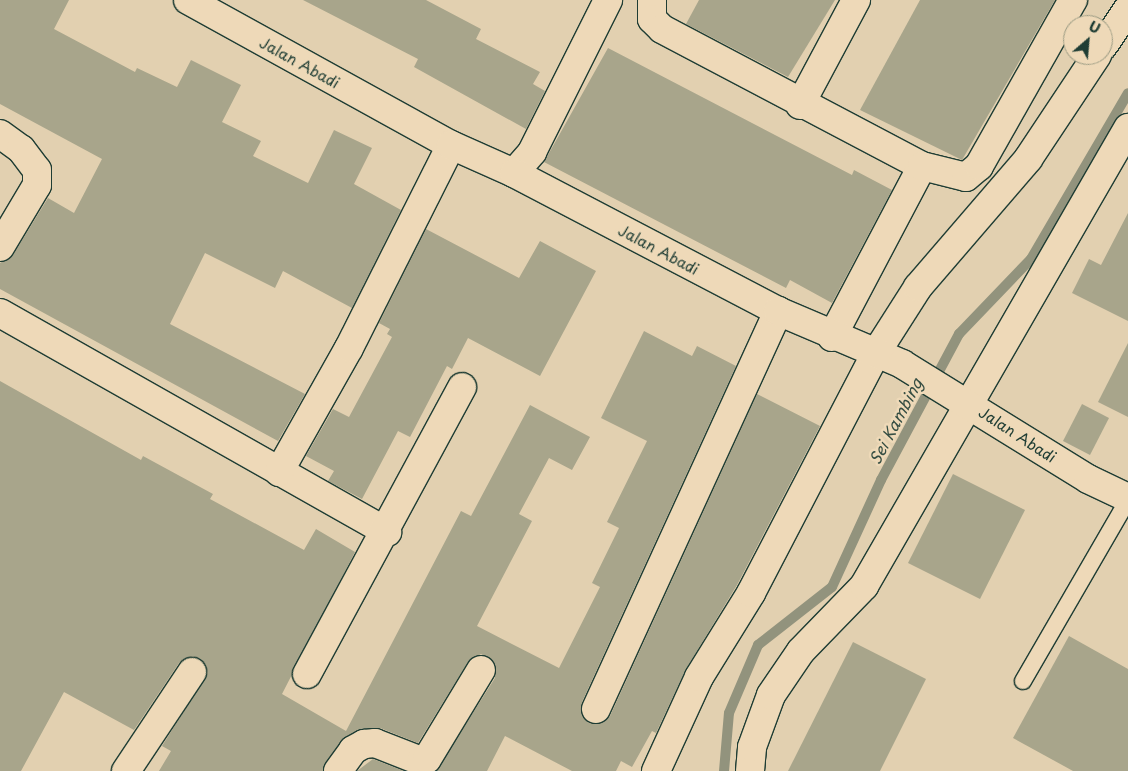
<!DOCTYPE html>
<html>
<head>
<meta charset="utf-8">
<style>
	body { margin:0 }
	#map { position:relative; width:1128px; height:771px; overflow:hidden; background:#e2d0b0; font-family:"Playpen Sans",sans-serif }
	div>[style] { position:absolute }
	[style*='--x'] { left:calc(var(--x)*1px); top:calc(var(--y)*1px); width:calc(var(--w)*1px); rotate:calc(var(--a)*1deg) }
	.stream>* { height:10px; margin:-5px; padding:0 5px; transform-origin:5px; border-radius:5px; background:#92937d }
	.building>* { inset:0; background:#a8a58b }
	.roads { filter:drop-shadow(1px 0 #1f3d34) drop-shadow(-1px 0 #1f3d34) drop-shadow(0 1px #1f3d34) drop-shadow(0 -1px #1f3d34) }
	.service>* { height:16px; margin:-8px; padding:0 8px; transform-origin:8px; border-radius:8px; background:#eed9b8 }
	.minor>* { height:28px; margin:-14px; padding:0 14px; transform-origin:14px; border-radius:14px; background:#eed9b8 }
	.tertiary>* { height:28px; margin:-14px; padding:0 14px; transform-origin:14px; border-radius:14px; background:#eed9b8 }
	span { translate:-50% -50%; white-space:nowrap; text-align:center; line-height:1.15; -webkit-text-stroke:5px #eed9b8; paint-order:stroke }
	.street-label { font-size:15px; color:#1f3d34 }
	.water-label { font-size:16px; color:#364e43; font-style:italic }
	.north { position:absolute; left:1063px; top:15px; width:50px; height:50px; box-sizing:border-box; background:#eed9b8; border:1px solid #9b9b83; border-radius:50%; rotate:27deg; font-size:14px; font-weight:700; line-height:20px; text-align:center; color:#1f3d34 }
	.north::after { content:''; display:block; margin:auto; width:18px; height:22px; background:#1f3d34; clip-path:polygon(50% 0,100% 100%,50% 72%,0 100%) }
</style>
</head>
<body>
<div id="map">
	<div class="stream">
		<div style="--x:724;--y:771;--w:58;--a:-85.1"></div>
		<div style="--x:729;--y:713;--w:74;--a:-66.9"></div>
		<div style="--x:758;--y:645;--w:94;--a:-38.1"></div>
		<div style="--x:832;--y:587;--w:118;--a:-65.4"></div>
		<div style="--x:881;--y:480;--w:166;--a:-61.9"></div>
		<div style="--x:959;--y:334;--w:104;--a:-46.2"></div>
		<div style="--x:1031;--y:259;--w:192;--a:-59.7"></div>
	</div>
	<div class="building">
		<div style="clip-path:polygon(0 0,69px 0,54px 29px,135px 72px,137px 68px,177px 87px,191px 60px,241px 85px,222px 122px,261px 141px,253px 156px,308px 183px,334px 130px,372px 148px,354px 184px,401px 210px,352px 308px,283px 271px,275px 288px,205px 253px,170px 324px,305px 394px,278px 441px,0 289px,0 263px,13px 255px,48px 198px,74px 213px,102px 159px,0 104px)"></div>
		<div style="clip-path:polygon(303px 0,426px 0,481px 29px,476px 39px,540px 72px,533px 84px,545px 91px,526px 129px,414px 67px,418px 59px)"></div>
		<div style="clip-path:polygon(699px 0,835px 0,788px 77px,686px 24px)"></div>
		<div style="clip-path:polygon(920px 0,1055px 0,962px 160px,860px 110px)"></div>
		<div style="clip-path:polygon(608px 48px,852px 175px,854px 170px,892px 190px,832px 303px,790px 280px,786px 288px,544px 162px)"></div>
		<div style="clip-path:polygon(1128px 213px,1128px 321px,1072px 293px,1089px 259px,1101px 265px)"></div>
		<div style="clip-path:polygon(426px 229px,519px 278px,540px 241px,596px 271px,540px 376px,468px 338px,452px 369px,447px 366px,410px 437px,398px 431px,362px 499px,328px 481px,334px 471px,306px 456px,333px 409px,349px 417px,392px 337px,387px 334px,390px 329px,379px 323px)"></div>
		<div style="clip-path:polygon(644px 331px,692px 356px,697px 346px,736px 366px,582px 702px,581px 711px,589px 723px,598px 724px,610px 716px,757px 394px,820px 426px,737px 585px,686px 669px,656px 733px,652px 731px,632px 767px,621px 761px,616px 771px,572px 771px,505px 736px,487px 771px,436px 771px,495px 678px,494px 662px,481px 654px,468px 662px,418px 743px,380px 728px,362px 729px,341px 741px,323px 771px,159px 771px,171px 751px,162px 746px,208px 673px,206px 665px,193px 656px,179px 663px,134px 730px,64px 692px,21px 771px,0 771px,0 381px,141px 460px,143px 456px,213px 494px,210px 499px,304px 550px,316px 529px,355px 552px,282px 694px,346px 731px,461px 511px,471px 516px,530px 405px,590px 437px,572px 470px,549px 458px,519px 514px,532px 521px,477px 626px,559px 668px,600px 587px,592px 583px,619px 528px,607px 522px,647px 441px,601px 418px)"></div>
		<div style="clip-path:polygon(1128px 343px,1128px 417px,1098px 402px)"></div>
		<div style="clip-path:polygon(1082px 404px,1109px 418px,1090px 455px,1063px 441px)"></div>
		<div style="clip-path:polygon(953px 474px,1025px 510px,980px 599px,908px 563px)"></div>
		<div style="clip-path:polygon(1069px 636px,1128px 669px,1128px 771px,1073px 771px,1013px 738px)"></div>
		<div style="clip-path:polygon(853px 642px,926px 679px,880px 771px,788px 771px)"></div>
		<div style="clip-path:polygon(373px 759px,404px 771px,357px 771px)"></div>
	</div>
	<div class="roads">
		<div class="service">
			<div style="--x:1023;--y:681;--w:209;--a:-59.9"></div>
		</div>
		<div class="minor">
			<div style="--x:652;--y:0;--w:19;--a:90"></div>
			<div style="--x:652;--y:19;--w:14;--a:45"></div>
			<div style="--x:662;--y:29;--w:294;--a:27.8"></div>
			<div style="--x:1103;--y:46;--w:45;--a:-56"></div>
			<div style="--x:800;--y:105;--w:119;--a:-61.9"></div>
			<div style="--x:0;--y:134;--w:26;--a:36"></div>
			<div style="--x:21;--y:149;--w:26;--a:53"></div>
			<div style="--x:37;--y:170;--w:15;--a:90"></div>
			<div style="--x:37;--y:185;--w:72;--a:120.8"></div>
			<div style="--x:514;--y:173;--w:28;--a:-49"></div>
			<div style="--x:532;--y:152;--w:170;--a:-63.4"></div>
			<div style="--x:0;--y:313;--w:445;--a:29.5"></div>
			<div style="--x:832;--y:337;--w:193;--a:-62.2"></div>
			<div style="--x:922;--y:166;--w:45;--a:14"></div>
			<div style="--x:966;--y:177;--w:17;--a:-40"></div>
			<div style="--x:979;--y:166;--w:191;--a:-60.5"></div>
			<div style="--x:279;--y:472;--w:142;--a:-60.6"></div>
			<div style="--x:349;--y:348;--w:227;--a:-63.3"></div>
			<div style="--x:307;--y:674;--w:326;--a:-61.6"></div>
			<div style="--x:596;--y:709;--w:438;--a:-65.4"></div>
			<div style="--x:126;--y:771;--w:119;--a:-56.3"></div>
			<div style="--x:338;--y:771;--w:26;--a:-54"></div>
			<div style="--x:353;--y:750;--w:13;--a:-29"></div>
			<div style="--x:364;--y:744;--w:11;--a:-5"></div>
			<div style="--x:375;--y:743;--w:49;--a:21.4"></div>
			<div style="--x:421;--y:761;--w:6;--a:-18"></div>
			<div style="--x:427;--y:759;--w:104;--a:-58.8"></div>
			<div style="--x:656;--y:771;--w:103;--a:-65.4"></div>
			<div style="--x:699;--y:677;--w:99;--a:-58.2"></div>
			<div style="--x:751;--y:593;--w:271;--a:-62.5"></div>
			<div style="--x:876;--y:353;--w:78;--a:-57.5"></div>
			<div style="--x:918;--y:287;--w:169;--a:-49.3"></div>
			<div style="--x:1028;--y:159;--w:125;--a:-56.4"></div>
			<div style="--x:750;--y:771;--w:24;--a:-85"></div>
			<div style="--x:752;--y:747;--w:55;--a:-69.9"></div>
			<div style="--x:771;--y:695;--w:53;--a:-55.7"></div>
			<div style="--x:801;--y:651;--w:91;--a:-45.9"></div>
			<div style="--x:864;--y:586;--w:529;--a:-60.04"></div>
		</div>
		<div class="tertiary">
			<div style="--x:188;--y:0;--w:300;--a:28.9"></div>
			<div style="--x:451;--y:145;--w:69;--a:24"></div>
			<div style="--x:514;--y:173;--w:298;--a:27.6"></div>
			<div style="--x:778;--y:311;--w:135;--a:23.1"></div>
			<div style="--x:902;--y:364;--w:219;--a:31.7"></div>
			<div style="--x:1088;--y:479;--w:44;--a:25.4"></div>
		</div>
	</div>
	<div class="street-label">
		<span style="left:300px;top:62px;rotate:29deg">Jalan Abadi</span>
		<span style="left:659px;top:249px;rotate:28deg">Jalan Abadi</span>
		<span style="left:1018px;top:434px;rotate:33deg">Jalan Abadi</span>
	</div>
	<div class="water-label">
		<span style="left:895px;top:421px;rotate:-62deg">Sei Kambing</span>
	</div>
	<div class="north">U</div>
</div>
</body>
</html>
